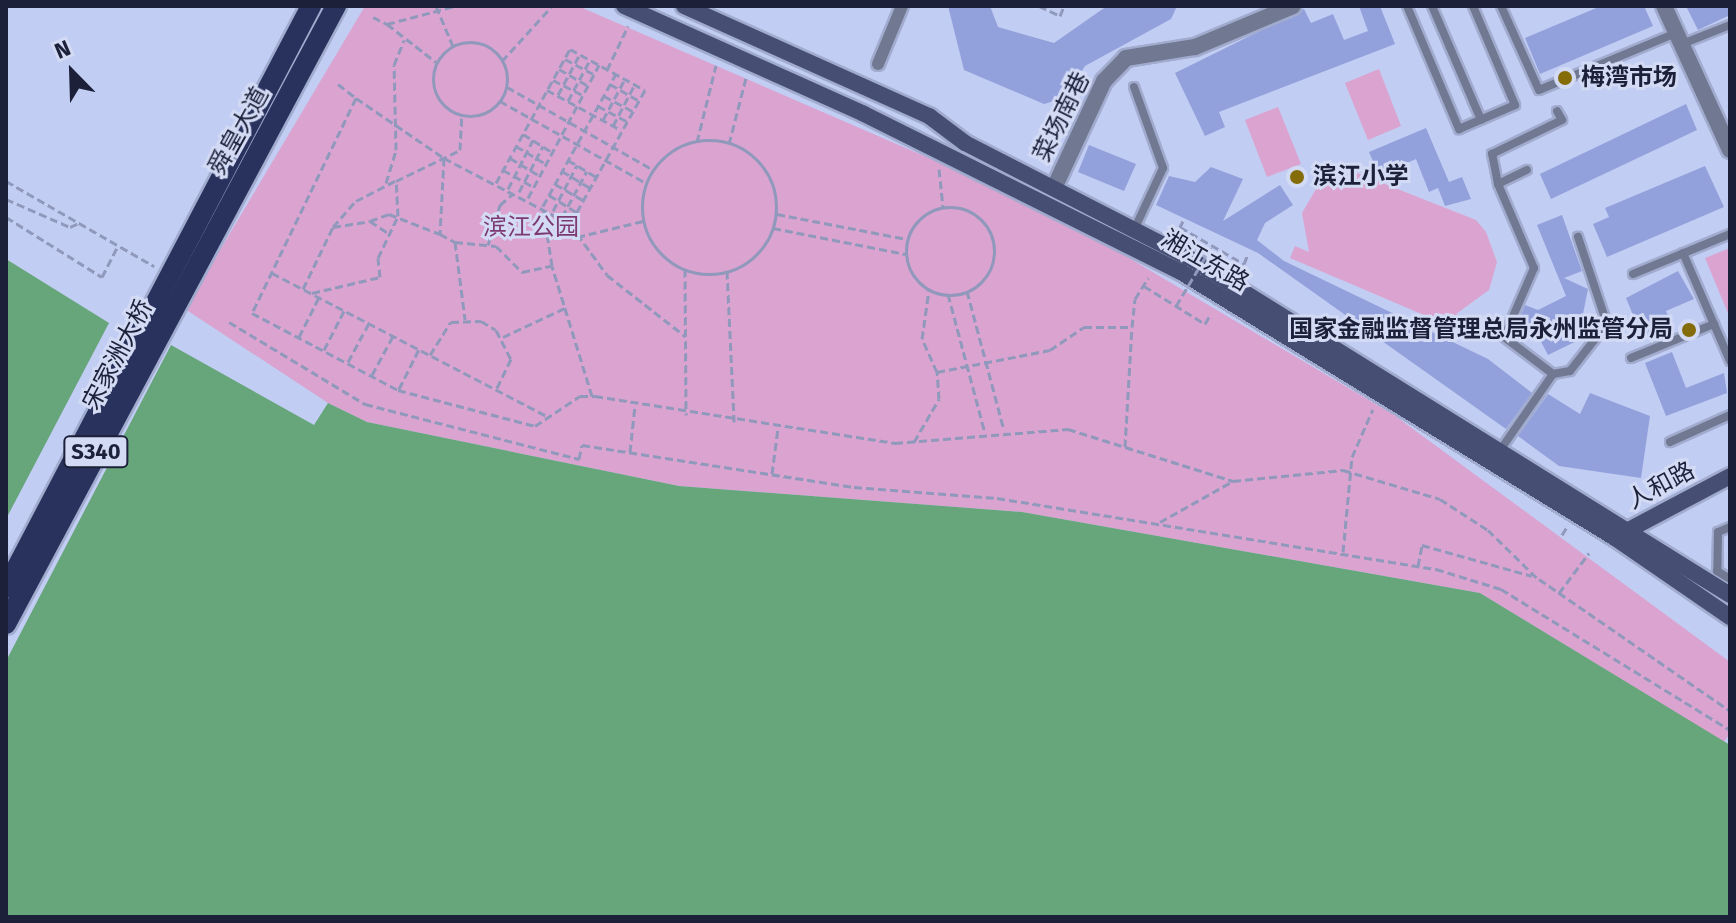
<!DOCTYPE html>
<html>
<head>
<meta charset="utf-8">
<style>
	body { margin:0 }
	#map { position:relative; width:1736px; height:923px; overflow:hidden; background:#c2cdf3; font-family:"Fira Sans","Noto Sans SC",sans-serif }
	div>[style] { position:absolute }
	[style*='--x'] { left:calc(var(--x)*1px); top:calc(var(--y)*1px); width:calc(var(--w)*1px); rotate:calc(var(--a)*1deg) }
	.green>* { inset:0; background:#dba3d0 }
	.water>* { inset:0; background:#67a57b }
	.building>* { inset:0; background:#92a0dc }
	.path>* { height:3px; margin-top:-1.5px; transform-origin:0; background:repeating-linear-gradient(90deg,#9099bb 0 8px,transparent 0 12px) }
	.path>.ring { margin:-1.5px; padding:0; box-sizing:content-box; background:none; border:3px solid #9099bb; border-radius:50% }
	.roads { filter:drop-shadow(2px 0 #a1abce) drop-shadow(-2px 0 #a1abce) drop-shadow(0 2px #a1abce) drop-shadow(0 -2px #a1abce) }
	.service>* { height:8px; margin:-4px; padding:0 4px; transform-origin:4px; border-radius:4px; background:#717892 }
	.pedestrian>* { height:12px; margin:-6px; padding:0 6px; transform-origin:6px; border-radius:6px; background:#717892 }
	.minor>* { height:16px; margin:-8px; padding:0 8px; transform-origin:8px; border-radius:8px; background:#717892 }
	.secondary>* { height:16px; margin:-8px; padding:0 8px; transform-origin:8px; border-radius:8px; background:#464f73 }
	.primary>* { height:20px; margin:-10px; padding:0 10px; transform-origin:10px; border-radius:10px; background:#29325c }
	.path-bridge>* { height:3px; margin-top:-1.5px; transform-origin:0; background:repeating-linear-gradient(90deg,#9099bb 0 8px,transparent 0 12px) }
	.dots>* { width:22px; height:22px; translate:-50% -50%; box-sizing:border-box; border:4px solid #d3daf4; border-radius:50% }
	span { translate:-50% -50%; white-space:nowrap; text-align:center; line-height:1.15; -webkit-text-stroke:6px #d3daf4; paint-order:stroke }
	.shield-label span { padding:2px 6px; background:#d3daf4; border:2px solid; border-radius:6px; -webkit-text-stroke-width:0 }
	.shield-label { font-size:22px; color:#1c2139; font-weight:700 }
	.poi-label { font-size:24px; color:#1c2139; font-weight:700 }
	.left { translate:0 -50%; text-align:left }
	.right { translate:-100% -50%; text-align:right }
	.street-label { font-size:24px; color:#1c2139 }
	.park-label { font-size:24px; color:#7c3972 }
	.frame { position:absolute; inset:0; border:8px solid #1c2139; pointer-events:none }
	.north { position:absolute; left:32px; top:32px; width:80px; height:80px; -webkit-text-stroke:6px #d3daf4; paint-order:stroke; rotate:337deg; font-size:22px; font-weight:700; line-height:32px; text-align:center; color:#1c2139 }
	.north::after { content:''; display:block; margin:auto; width:28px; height:36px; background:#1c2139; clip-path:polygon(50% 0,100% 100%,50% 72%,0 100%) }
</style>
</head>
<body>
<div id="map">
	<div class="green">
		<div style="clip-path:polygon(365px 6px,578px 6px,945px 165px,1102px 242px,1394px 415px,1730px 662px,1730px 733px,1724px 742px,1480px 593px,1022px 512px,679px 486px,367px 422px,328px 403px,185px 309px)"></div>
		<div style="clip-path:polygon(1379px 69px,1401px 126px,1368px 140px,1345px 83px)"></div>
		<div style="clip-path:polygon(1278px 107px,1301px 164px,1267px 177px,1245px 120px)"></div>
		<div style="clip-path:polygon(1357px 173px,1476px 220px,1486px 232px,1497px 262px,1489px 290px,1456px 314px,1484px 325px,1478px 338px,1290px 258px,1295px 246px,1309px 252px,1302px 213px,1316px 189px)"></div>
		<div style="clip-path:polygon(1730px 248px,1730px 318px,1705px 258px)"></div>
	</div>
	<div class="water">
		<div style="clip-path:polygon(6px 259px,109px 323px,6px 519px)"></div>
		<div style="clip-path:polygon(171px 345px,314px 425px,328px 403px,367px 422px,679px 486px,1022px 512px,1480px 593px,1730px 745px,1730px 917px,6px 917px,6px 661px)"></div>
	</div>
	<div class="building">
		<div style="clip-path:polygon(948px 6px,990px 6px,998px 27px,1054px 43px,1107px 6px,1177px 6px,1171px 19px,1085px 66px,1065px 98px,1044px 104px,964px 70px)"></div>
		<div style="clip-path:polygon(1359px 6px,1380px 6px,1395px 44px,1219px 112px,1225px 127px,1205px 136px,1175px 73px,1304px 9px,1311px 23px,1333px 14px,1344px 40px,1368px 31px)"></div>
		<div style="clip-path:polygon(1601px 6px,1644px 6px,1653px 26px,1540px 74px,1525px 38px)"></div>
		<div style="clip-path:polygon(1686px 6px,1730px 6px,1730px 15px,1698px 30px)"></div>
		<div style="clip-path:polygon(1686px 104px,1697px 130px,1551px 199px,1540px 174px)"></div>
		<div style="clip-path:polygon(1426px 128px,1449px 182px,1462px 177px,1471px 199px,1445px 206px,1438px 188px,1429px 192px,1416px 159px,1379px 175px,1369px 152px)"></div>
		<div style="clip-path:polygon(1089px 145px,1136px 164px,1124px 191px,1078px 172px)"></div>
		<div style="clip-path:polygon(1705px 166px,1724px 207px,1607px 257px,1593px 224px,1609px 217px,1605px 208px)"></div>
		<div style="clip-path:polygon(1211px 167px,1243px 179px,1223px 221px,1280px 185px,1293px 205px,1265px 223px,1257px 240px,1284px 261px,1488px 359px,1532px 393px,1506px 429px,1258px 253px,1156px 205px,1169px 176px,1195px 182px)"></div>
		<div style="clip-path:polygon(1562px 215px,1582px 271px,1564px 278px,1588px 289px,1582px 319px,1589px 335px,1548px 355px,1539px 338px,1515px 330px,1525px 305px,1538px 310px,1566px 296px,1537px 225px)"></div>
		<div style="clip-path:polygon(1678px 271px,1694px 299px,1666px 311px,1673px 327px,1643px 339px,1626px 298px)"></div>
		<div style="clip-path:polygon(1672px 352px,1686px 388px,1724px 373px,1727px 393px,1666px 416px,1645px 363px)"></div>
		<div style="clip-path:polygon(1590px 393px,1650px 416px,1641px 478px,1559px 466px,1518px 436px,1548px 394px,1580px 414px)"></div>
	</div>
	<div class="path">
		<div style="--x:436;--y:6;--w:43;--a:67"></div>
		<div style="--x:1039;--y:6;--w:23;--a:25"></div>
		<div style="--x:1060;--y:16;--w:11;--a:-68"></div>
		<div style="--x:373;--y:17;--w:16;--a:27"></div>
		<div style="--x:387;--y:24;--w:70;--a:-14.8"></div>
		<div style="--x:387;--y:24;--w:62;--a:37.8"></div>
		<div class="ring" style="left:433px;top:42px;width:71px;height:71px"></div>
		<div style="--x:565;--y:59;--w:32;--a:28"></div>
		<div style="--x:502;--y:61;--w:74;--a:-47.7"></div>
		<div style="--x:559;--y:69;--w:32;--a:30"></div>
		<div style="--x:607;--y:70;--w:49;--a:-64.5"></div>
		<div style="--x:553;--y:80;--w:33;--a:27"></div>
		<div style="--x:338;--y:84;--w:23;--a:38"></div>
		<div style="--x:356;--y:98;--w:239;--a:115.8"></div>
		<div style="--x:252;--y:313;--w:165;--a:27.8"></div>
		<div style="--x:398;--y:390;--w:142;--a:14.7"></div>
		<div style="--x:535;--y:426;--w:54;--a:-33.7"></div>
		<div style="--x:580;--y:396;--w:15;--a:0"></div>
		<div style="--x:595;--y:396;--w:304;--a:8.9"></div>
		<div style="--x:895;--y:443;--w:174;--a:-4.6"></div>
		<div style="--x:1068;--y:429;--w:173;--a:17.5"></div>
		<div style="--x:610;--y:84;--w:32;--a:30"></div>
		<div style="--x:507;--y:87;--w:169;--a:29.5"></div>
		<div style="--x:547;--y:90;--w:84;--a:28.4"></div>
		<div style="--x:558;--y:95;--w:47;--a:-61.8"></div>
		<div style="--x:604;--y:96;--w:32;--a:28"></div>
		<div style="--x:356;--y:98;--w:107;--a:34.3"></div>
		<div style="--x:444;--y:158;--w:142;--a:27.6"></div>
		<div style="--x:570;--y:224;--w:63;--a:54"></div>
		<div style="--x:607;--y:275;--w:99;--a:38"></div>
		<div style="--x:500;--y:101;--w:167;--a:29.3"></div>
		<div style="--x:568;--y:101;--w:47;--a:-61.8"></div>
		<div style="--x:598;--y:106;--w:32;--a:28"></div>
		<div style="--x:603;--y:120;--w:47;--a:-61.8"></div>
		<div style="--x:613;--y:126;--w:47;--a:-62.4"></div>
		<div style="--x:523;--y:134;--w:34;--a:32"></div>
		<div class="ring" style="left:642px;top:140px;width:131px;height:131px"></div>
		<div style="--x:697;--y:142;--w:79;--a:-76.1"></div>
		<div style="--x:729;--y:144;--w:68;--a:-75.6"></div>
		<div style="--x:516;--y:146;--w:35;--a:31"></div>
		<div style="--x:444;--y:158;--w:76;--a:93"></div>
		<div style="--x:440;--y:234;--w:17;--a:28"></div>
		<div style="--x:455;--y:242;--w:78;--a:82.6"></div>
		<div style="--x:510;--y:158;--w:35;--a:31"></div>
		<div style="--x:568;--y:160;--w:33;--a:31"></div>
		<div style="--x:939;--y:169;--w:38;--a:84"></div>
		<div style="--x:503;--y:170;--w:35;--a:29"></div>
		<div style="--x:562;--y:171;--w:33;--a:31"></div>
		<div style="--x:6;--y:181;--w:171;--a:29.9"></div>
		<div style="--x:386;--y:183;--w:34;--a:-73"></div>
		<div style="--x:396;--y:150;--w:85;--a:-91.3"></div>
		<div style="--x:394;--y:65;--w:27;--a:-68"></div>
		<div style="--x:496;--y:183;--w:153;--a:-61.1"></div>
		<div style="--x:570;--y:49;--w:85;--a:28.7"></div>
		<div style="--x:645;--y:90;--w:154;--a:119.2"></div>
		<div style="--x:555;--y:184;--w:32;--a:30"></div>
		<div style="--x:508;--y:189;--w:55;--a:-63"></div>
		<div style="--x:519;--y:192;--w:52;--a:-62.4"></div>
		<div style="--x:549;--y:195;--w:32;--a:32"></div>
		<div style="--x:528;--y:198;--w:151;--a:-61.9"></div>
		<div style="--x:6;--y:199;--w:70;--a:23.6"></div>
		<div style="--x:70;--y:227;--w:10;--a:-24"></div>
		<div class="ring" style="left:906px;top:207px;width:85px;height:85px"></div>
		<div style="--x:553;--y:211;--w:52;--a:-62.4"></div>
		<div style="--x:777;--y:214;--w:132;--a:10.9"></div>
		<div style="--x:6;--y:217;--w:113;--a:32"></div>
		<div style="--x:102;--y:277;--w:35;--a:-63"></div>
		<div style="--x:562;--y:217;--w:52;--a:-61.5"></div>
		<div style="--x:370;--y:221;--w:20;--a:-20"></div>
		<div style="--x:389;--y:214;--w:55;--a:21.4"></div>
		<div style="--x:1183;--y:221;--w:7;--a:117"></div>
		<div style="--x:1180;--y:227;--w:74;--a:30"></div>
		<div style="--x:1244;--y:264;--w:9;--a:-69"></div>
		<div style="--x:333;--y:227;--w:35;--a:-49"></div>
		<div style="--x:356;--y:201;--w:44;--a:-27.1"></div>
		<div style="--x:773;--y:228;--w:135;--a:11.1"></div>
		<div style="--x:577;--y:237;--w:68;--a:-13.6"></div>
		<div style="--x:455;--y:242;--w:41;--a:5.6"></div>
		<div style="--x:496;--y:246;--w:37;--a:45"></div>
		<div style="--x:522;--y:272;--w:30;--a:-12"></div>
		<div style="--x:488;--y:245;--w:42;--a:-73.3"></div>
		<div style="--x:500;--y:205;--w:18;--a:-41"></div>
		<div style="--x:685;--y:269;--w:146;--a:89.6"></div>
		<div style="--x:727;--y:271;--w:151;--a:87.3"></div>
		<div style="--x:272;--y:273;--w:312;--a:27.5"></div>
		<div style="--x:1144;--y:286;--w:72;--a:31.9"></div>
		<div style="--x:1205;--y:324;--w:10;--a:-61"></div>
		<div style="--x:303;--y:289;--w:69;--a:-64.2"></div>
		<div style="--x:333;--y:227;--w:37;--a:-9"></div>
		<div style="--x:370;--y:221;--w:23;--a:34"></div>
		<div style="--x:967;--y:291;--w:144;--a:75.1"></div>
		<div style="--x:312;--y:293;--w:70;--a:-13.2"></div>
		<div style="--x:380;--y:277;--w:19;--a:-96"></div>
		<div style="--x:378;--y:258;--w:47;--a:-64.5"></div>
		<div style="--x:398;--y:216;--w:35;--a:-93"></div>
		<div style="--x:396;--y:181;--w:71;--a:-25.8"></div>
		<div style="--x:460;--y:150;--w:35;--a:-87"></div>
		<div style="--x:948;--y:294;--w:144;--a:75.1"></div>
		<div style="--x:229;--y:322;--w:159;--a:31.1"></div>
		<div style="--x:365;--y:404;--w:221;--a:14.4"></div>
		<div style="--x:579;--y:459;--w:14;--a:-78"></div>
		<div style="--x:582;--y:445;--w:275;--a:8.8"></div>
		<div style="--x:854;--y:487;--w:143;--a:4.4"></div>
		<div style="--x:997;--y:498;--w:445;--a:9.2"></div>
		<div style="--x:1436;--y:569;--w:68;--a:17.1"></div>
		<div style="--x:1501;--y:589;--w:269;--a:31.6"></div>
		<div style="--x:299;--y:337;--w:45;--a:-63.4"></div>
		<div style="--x:503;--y:337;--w:68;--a:-25.1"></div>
		<div style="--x:324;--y:350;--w:44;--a:-62.9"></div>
		<div style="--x:430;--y:355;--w:39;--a:-58"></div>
		<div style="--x:451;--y:322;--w:30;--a:-2"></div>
		<div style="--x:481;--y:321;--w:17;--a:31"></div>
		<div style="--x:496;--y:330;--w:33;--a:63"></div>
		<div style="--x:511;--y:359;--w:34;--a:116"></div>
		<div style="--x:348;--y:362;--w:44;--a:-61.7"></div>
		<div style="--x:937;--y:372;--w:115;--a:-11"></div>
		<div style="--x:1050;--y:350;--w:41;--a:-34.1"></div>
		<div style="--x:1084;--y:327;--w:48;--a:0"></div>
		<div style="--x:1132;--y:327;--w:28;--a:-84"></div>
		<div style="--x:1135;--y:299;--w:25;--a:-58"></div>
		<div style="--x:372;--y:375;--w:44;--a:-61.7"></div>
		<div style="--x:399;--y:389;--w:45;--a:-63.4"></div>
		<div style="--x:592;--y:396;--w:136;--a:-107.1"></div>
		<div style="--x:552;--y:266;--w:61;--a:-98.5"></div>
		<div style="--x:543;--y:206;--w:151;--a:-61.1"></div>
		<div style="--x:914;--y:442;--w:50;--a:-59.8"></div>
		<div style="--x:939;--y:399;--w:27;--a:-94"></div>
		<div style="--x:937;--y:372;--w:36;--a:-114"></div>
		<div style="--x:922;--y:339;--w:49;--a:-81.9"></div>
		<div style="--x:1125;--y:447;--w:120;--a:-86.7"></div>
		<div style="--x:630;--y:452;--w:47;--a:-83.9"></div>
		<div style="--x:772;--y:474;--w:46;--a:-82.6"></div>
		<div style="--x:1160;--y:522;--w:84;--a:-29.3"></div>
		<div style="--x:1233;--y:481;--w:111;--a:-5.7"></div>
		<div style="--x:1343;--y:470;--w:101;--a:16.6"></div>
		<div style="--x:1440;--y:499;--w:57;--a:32.9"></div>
		<div style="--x:1488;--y:530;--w:70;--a:44.4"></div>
		<div style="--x:1562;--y:535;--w:12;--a:-59"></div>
		<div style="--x:1343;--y:552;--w:95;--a:-84.6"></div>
		<div style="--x:1352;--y:457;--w:52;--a:-66.4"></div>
		<div style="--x:1418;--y:566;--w:21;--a:-79"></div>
		<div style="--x:1422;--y:545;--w:114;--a:15.7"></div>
		<div style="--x:1539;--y:579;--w:232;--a:34.6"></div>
		<div style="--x:1559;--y:593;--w:50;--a:-53.1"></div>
	</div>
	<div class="roads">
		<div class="service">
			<div style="--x:1407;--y:6;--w:134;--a:67.1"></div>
			<div style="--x:1459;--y:129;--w:61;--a:-23.2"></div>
			<div style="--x:1515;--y:105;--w:108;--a:-113"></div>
			<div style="--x:1432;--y:6;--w:124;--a:66.7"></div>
			<div style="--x:1501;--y:6;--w:92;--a:65.7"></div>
			<div style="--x:1539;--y:90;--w:148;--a:-22.6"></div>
			<div style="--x:1682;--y:44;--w:52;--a:-21.6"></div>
			<div style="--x:1134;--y:87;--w:86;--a:70.3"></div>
			<div style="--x:1163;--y:168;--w:68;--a:115.1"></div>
			<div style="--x:1498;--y:184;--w:31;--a:-101"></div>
			<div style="--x:1492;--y:154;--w:78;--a:-25.9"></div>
			<div style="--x:1562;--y:120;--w:10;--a:-119"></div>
			<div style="--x:1683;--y:253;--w:118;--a:66.5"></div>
			<div style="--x:1633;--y:274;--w:105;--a:-22.4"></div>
			<div style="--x:1631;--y:358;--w:90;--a:-22.3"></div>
			<div style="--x:1553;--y:374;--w:17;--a:-10"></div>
			<div style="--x:1570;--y:371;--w:60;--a:-51.8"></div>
			<div style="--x:1607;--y:324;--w:92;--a:-108.4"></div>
			<div style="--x:1670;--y:442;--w:66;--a:-24.2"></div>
			<div style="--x:1501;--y:449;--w:91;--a:-55.3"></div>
			<div style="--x:1553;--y:374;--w:61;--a:-142.9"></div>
			<div style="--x:1504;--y:337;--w:75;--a:-66.5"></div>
			<div style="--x:1534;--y:268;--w:91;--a:-113.2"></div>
			<div style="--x:1498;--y:184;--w:32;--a:-26"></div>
			<div style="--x:1730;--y:527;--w:13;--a:157"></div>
			<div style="--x:1718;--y:532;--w:39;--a:91"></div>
			<div style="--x:1717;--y:571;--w:15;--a:32"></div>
		</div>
		<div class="pedestrian">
			<div style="--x:878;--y:64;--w:63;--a:-67.5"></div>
		</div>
		<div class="minor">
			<div style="--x:1664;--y:6;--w:158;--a:65.4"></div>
			<div style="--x:1054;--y:188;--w:118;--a:-65"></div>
			<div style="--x:1104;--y:81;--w:32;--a:-46"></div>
			<div style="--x:1126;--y:58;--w:70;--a:-9.1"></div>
			<div style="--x:1195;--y:47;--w:106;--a:-22.7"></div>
		</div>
		<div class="secondary">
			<div style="--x:624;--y:6;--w:263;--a:24.2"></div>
			<div style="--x:864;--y:114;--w:354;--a:26.5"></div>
			<div style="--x:1181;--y:272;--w:509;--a:31.5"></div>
			<div style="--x:1615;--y:538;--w:140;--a:34.5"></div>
			<div style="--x:684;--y:6;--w:269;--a:24.2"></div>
			<div style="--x:929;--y:116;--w:45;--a:36.9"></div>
			<div style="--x:965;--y:143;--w:252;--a:27.2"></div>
			<div style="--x:1189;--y:258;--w:637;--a:31.92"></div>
			<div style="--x:1623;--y:533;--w:121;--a:-28"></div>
		</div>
		<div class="primary">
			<div style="--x:6;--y:588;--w:657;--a:-62.34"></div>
			<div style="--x:6;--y:624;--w:701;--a:-61.9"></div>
		</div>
	</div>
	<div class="path-bridge">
		<div style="--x:1176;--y:306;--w:70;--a:-59"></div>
	</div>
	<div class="dots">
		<div style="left:1565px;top:78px;background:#846c08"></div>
		<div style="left:1297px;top:177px;background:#846c08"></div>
		<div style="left:1689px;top:330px;background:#846c08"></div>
	</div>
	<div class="shield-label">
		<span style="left:96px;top:452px">S340</span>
	</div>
	<div class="poi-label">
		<span class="left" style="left:1581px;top:78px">梅湾市场</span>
		<span class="left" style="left:1313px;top:177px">滨江小学</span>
		<span class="right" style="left:1673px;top:330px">国家金融监督管理总局永州监管分局</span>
	</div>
	<div class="street-label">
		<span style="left:1062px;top:117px;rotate:-64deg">菜场南巷</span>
		<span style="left:239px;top:131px;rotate:-61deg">舜皇大道</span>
		<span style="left:1205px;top:261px;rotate:30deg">湘江东路</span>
		<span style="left:118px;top:355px;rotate:-62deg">宋家洲大桥</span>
		<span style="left:1661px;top:486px;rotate:-28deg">人和路</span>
	</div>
	<div class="park-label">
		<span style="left:531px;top:228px">滨江公园</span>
	</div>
	<div class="frame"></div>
	<div class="north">N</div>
</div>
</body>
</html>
